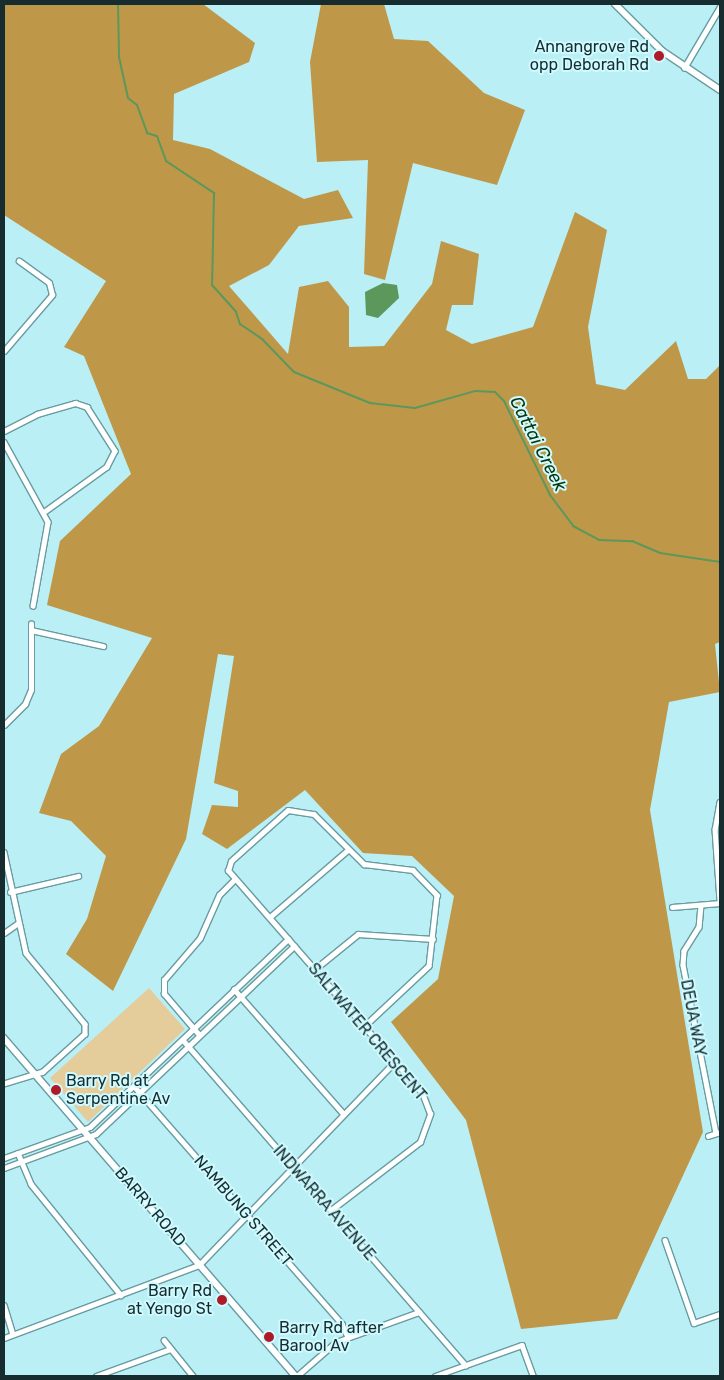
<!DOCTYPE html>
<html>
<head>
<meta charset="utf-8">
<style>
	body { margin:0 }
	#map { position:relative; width:724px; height:1380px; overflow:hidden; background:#b9eff5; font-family:Rubik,sans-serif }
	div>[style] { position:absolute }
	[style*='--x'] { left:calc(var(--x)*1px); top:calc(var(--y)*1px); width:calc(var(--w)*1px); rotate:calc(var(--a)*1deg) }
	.green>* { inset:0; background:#e5cc9b }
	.forest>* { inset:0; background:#be9848 }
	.water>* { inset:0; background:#5c975b }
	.stream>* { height:2px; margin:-1px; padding:0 1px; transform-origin:1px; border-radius:1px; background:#5c975b }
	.roads { filter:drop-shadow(1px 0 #689ca1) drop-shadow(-1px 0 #689ca1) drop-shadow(0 1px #689ca1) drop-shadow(0 -1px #689ca1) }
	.minor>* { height:4.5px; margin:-2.25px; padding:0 2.25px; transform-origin:2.25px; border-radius:2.25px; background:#fff }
	.tertiary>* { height:5.5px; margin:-2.75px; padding:0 2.75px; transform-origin:2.75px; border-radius:2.75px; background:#fff }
	.secondary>* { height:6px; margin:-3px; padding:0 3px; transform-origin:3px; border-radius:3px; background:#fff }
	.dots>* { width:14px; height:14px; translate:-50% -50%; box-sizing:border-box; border:2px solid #cffaff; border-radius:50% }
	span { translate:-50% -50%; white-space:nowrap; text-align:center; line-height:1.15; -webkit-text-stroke:4px #cffaff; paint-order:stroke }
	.poi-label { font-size:16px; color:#162c2e }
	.right { translate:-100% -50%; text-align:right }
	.left { translate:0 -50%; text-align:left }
	.street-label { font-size:16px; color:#162c2e }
	.water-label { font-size:18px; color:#0a360d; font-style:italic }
	.frame { position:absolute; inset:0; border:5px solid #162c2e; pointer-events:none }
</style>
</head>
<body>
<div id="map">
	<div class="green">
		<div style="clip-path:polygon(149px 988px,185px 1029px,88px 1122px,50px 1078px)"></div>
	</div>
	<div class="forest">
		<div style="clip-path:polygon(4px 4px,203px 4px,255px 43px,249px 62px,174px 94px,173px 140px,210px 149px,304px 199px,338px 190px,353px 218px,299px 226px,269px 265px,229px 286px,288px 354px,299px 287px,328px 281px,349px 307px,349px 347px,384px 346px,432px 284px,441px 241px,479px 254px,473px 305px,452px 305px,446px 330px,472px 344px,533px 327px,575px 212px,607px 230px,588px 327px,596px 384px,625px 390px,676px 341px,688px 379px,706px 379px,720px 365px,720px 642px,715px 644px,720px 692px,669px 702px,650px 810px,703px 1132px,617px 1319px,521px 1329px,466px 1120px,391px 1022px,438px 979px,454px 896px,412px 856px,363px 853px,305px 790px,227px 849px,202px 834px,212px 805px,238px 807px,238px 791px,214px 783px,234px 656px,218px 654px,186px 839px,113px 991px,66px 954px,87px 919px,106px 856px,71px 821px,39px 813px,61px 754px,99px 726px,152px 638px,47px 605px,60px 541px,131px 474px,84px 356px,64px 347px,106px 281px,4px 215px)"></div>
		<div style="clip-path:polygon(321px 4px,384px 4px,394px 39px,428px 41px,484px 93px,525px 110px,497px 185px,413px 163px,385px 280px,364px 274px,368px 160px,317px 162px,310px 62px)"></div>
	</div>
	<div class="water">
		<div style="clip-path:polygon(383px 283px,397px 285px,399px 298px,378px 318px,366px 315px,365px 292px)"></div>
	</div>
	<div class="stream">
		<div style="--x:118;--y:4;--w:53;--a:88.9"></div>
		<div style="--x:119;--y:57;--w:42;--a:77.6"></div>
		<div style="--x:128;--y:98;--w:11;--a:38"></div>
		<div style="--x:137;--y:105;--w:30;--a:70"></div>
		<div style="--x:147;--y:133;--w:10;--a:17"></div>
		<div style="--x:157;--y:136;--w:27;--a:70"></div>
		<div style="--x:166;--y:161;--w:58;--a:33.7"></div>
		<div style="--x:214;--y:193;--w:92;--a:91.2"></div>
		<div style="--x:212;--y:285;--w:36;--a:48"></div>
		<div style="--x:236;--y:312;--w:13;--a:72"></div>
		<div style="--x:240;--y:324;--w:27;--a:34"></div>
		<div style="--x:262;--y:339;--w:46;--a:45.9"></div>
		<div style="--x:294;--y:372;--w:82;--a:22.2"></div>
		<div style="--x:370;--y:403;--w:45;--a:6.3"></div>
		<div style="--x:415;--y:408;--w:62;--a:-15.8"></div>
		<div style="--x:475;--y:391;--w:20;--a:3"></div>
		<div style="--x:495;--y:392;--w:13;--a:45"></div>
		<div style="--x:504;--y:401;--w:105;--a:63.9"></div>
		<div style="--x:550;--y:495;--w:39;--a:53"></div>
		<div style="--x:573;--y:526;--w:30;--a:28"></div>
		<div style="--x:599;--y:540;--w:33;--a:2"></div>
		<div style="--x:632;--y:541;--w:30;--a:23"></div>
		<div style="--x:660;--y:553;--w:61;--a:8.5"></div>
	</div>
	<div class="roads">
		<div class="minor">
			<div style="--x:684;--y:68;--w:71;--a:-59.5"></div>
			<div style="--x:4;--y:351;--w:74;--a:-49.4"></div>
			<div style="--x:52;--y:295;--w:12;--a:-104"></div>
			<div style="--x:49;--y:283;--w:37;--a:-144"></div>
			<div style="--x:4;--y:431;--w:37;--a:-27"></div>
			<div style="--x:37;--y:414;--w:40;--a:-16"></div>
			<div style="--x:75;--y:403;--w:13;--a:18"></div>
			<div style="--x:87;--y:407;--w:52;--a:57.5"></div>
			<div style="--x:115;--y:451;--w:18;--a:117"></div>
			<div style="--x:107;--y:467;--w:75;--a:144.2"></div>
			<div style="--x:4;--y:442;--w:91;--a:61.2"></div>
			<div style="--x:48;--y:522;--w:85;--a:100.1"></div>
			<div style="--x:31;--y:630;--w:74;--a:12.5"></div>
			<div style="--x:4;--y:725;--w:30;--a:-45"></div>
			<div style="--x:25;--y:704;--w:15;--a:-67"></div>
			<div style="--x:31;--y:690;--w:66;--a:-90"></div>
			<div style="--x:720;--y:802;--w:27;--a:100"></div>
			<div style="--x:715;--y:829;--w:71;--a:86"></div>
			<div style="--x:4;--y:852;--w:103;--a:77.7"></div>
			<div style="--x:26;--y:953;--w:92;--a:50.3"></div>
			<div style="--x:85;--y:1024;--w:10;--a:90"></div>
			<div style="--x:85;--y:1034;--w:57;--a:137.9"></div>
			<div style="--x:43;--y:1072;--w:41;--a:162.9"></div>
			<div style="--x:10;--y:892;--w:70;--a:-13.2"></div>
			<div style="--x:701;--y:905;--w:22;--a:95"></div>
			<div style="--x:699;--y:927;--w:28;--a:122"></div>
			<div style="--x:684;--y:951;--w:14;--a:94"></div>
			<div style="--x:683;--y:965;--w:171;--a:78.9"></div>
			<div style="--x:672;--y:907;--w:48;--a:-4.8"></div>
			<div style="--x:270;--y:917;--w:103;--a:-40.7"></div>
			<div style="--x:4;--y:933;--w:16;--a:-35"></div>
			<div style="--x:315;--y:969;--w:55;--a:-39.1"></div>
			<div style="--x:358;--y:934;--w:75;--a:3.8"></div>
			<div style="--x:234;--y:989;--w:165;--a:48.7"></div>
			<div style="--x:199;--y:1035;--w:54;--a:-130.5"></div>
			<div style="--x:164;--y:994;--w:14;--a:-90"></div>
			<div style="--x:164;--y:980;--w:55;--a:-49.4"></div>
			<div style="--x:200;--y:938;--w:47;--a:-66.2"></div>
			<div style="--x:219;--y:895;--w:21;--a:-45"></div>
			<div style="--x:183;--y:1040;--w:431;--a:49"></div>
			<div style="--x:134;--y:1086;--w:316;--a:48.8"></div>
			<div style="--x:342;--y:1324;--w:14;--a:65"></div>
			<div style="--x:708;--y:1136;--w:13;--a:-18"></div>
			<div style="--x:18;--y:1153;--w:34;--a:67"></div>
			<div style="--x:31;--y:1184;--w:143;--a:51"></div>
			<div style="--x:4;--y:1158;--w:91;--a:-19.8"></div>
			<div style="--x:90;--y:1127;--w:273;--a:-43.5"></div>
			<div style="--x:4;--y:1168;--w:98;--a:-20.3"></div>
			<div style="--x:96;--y:1134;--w:273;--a:-43.5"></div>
			<div style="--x:331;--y:1210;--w:112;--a:-37.4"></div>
			<div style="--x:420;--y:1142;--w:30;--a:-70"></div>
			<div style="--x:430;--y:1114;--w:22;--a:-111"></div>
			<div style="--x:422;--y:1093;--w:295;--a:-131.1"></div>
			<div style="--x:228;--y:871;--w:10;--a:-73"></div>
			<div style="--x:231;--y:861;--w:76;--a:-41.8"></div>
			<div style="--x:288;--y:810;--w:26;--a:9"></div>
			<div style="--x:314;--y:814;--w:71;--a:45"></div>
			<div style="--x:364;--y:864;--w:49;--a:7"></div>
			<div style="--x:413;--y:870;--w:35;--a:46"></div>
			<div style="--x:437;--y:895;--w:71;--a:96.4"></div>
			<div style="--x:429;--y:966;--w:88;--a:136.8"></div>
			<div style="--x:665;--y:1240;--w:88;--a:70.7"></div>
			<div style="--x:694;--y:1323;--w:28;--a:-19"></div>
			<div style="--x:4;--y:1305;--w:30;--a:73"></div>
			<div style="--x:4;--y:1338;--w:208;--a:-20.5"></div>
			<div style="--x:199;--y:1265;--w:283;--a:-46.1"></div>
			<div style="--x:164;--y:1340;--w:46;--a:51.1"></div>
			<div style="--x:96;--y:1376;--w:79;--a:-20"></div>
			<div style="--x:297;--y:1376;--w:52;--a:-41.1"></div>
			<div style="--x:336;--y:1342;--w:88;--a:-19.9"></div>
			<div style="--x:435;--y:1376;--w:92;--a:-19.6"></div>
			<div style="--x:522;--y:1345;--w:33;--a:70"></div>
		</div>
		<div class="tertiary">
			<div style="--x:4;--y:1038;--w:447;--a:49.2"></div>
		</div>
		<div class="secondary">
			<div style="--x:615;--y:4;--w:66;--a:45"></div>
			<div style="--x:662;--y:51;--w:70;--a:33.9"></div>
		</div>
	</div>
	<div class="dots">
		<div style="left:659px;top:56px;background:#ae1a27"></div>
		<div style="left:56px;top:1090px;background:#ae1a27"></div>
		<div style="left:222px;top:1300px;background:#ae1a27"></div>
		<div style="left:269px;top:1337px;background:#ae1a27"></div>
	</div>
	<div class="poi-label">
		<span class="right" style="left:649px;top:56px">Annangrove Rd<br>opp Deborah Rd</span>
		<span class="left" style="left:66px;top:1090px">Barry Rd at<br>Serpentine Av</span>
		<span class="right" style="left:212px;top:1300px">Barry Rd<br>at Yengo St</span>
		<span class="left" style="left:279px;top:1337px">Barry Rd after<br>Barool Av</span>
	</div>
	<div class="street-label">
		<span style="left:693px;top:1018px;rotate:79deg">DEUA WAY</span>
		<span style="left:367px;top:1032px;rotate:50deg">SALTWATER CRESCENT</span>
		<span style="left:324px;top:1203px;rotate:49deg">INDWARRA AVENUE</span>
		<span style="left:150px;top:1207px;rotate:49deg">BARRY ROAD</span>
		<span style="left:243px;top:1211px;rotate:49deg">NAMBUNG STREET</span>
	</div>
	<div class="water-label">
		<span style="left:538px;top:444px;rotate:63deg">Cattai Creek</span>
	</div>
	<div class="frame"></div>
</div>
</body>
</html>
